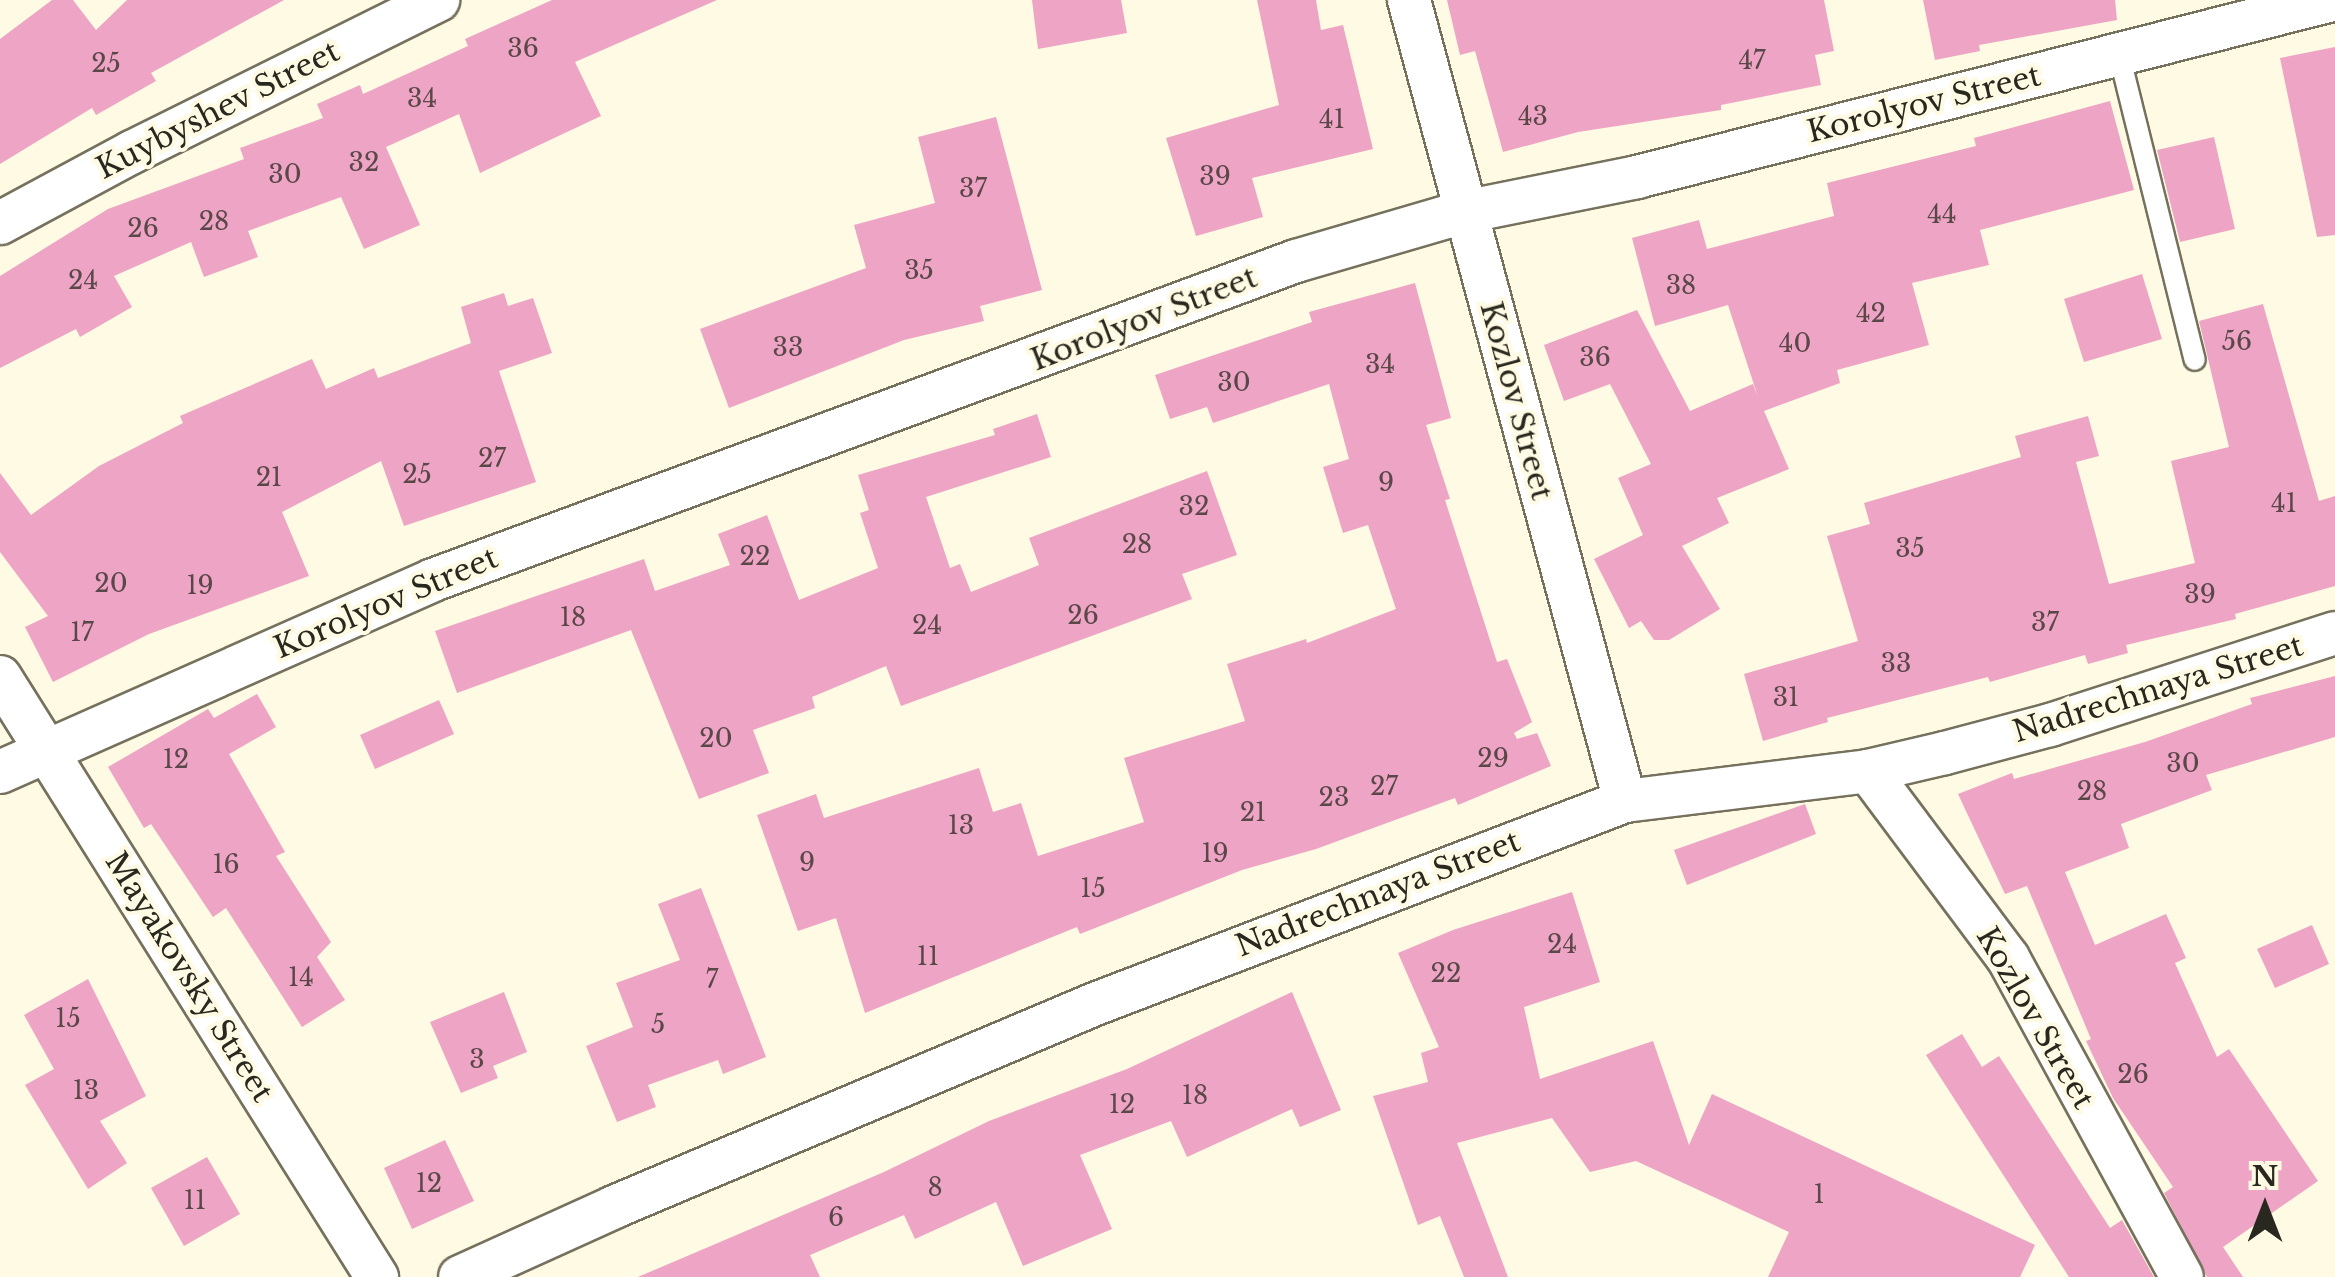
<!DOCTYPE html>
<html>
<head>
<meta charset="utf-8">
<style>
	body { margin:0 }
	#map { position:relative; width:2335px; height:1277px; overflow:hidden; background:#fefae3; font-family:"Libre Baskerville",serif }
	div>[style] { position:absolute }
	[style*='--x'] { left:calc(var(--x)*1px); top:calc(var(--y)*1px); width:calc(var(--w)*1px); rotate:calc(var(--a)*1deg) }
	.building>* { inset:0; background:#eea4c4 }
	.roads { filter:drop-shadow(2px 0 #75715d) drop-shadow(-2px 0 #75715d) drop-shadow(0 2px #75715d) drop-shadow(0 -2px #75715d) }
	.lane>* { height:20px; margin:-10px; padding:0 10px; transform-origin:10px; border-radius:10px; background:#fff }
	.street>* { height:42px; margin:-21px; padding:0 21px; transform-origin:21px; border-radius:21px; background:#fff }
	span { translate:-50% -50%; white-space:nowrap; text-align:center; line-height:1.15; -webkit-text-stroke:8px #fefae3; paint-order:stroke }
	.number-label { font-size:25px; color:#5a4748 }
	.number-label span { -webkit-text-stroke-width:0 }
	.street-label { font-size:30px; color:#29281f }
	.north { position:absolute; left:2215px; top:1157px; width:100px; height:100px; -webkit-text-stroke:8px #fefae3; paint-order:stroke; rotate:0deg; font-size:28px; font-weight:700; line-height:40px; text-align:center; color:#29281f }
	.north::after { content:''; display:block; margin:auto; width:35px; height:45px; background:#29281f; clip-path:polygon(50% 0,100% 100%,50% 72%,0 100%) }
</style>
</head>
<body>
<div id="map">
	<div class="building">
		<div style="clip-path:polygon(52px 0,73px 0,96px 30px,127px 0,284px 0,151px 73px,156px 81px,96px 115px,92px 108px,0 164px,0 39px)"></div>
		<div style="clip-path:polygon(552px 0,717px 0,575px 62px,601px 116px,480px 173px,459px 114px,386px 147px,420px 225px,364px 249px,341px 197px,248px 231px,258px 257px,204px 277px,191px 242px,114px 276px,132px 307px,80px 337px,76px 329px,0 368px,0 276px,108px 209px,244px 159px,240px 148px,323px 118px,317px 104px,360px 85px,363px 94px,468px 46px,465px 39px)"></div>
		<div style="clip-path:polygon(1032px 0,1121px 0,1127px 33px,1038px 49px)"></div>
		<div style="clip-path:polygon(1257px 0,1316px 0,1321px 30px,1343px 25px,1373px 149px,1252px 178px,1263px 217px,1196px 236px,1166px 138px,1279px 105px)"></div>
		<div style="clip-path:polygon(1447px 0,1824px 0,1834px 51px,1815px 55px,1821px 85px,1721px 105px,1721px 110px,1578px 132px,1503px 152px,1475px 51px,1460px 55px)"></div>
		<div style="clip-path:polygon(1923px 0,2115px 0,2117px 20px,1979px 45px,1980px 51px,1935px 60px)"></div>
		<div style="clip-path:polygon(2335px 47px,2335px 235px,2317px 237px,2280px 58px)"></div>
		<div style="clip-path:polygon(2110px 101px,2134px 190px,1980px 230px,1989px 265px,1912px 283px,1929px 345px,1837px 370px,1840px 383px,1764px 411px,1789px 469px,1717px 498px,1729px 523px,1682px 546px,1720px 609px,1669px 640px,1654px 640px,1641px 621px,1629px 628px,1594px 559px,1643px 535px,1618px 478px,1651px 464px,1610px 384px,1564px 401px,1544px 345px,1637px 310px,1690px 411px,1753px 384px,1758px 397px,1728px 305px,1655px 326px,1632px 238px,1699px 220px,1707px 249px,1834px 216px,1827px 183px,1976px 146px,1974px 138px)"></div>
		<div style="clip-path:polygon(996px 117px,1042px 290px,980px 306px,984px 321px,904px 340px,729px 408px,700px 329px,866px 268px,854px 225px,935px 203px,918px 137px)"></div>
		<div style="clip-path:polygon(2214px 137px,2235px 229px,2180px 242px,2157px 150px)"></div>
		<div style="clip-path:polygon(2142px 274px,2162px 339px,2084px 362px,2064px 299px)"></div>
		<div style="clip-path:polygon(1415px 283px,1451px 418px,1426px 425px,1450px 499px,1445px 500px,1497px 662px,1507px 659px,1532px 722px,1514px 733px,1517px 739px,1537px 733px,1551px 766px,1458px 805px,1455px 798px,1316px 849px,1242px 870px,1080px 934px,1077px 927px,865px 1013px,836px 918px,798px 931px,757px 815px,816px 794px,824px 818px,979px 768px,993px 812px,1021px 803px,1038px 856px,1144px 822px,1124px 758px,1245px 721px,1227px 664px,1306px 639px,1307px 643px,1396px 609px,1368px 525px,1343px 533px,1323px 467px,1349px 459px,1329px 384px,1213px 423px,1207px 407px,1170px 419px,1155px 375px,1312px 322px,1309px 312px)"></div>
		<div style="clip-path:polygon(504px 293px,508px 306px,533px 298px,552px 353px,499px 371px,536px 482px,404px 526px,381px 461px,282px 512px,309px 576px,149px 634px,53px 682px,25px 627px,48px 616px,0 552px,0 473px,31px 515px,99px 466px,183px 423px,180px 416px,312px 359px,326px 389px,374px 368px,378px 378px,471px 343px,461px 307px)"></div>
		<div style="clip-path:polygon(2263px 304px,2319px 501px,2335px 496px,2335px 586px,2235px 614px,2236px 619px,2126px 645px,2128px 653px,2088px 664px,2085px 655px,1990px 682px,1988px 677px,1827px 718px,1828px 722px,1763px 741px,1744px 674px,1858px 641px,1827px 536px,1870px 524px,1864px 503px,2021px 457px,2015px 436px,2088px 416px,2099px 456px,2076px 462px,2109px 584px,2195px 563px,2171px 461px,2229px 447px,2199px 321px)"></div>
		<div style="clip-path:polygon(1037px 414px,1051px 457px,926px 497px,950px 568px,960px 564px,971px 592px,1039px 565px,1029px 538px,1207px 471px,1237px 555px,1182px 574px,1192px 599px,901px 706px,886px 666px,812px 697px,815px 708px,753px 730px,769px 773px,699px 799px,631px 630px,457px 693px,435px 631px,644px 559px,655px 591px,730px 565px,718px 534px,767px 515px,799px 600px,878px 568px,860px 513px,869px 510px,858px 475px,995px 435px,993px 429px)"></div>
		<div style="clip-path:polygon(2335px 676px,2335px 737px,2206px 775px,2212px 790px,2121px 824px,2129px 848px,2065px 872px,2095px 945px,2166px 914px,2186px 958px,2175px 963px,2217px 1057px,2229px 1049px,2318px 1181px,2223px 1247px,2243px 1277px,2207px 1277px,2164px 1193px,2173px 1187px,2113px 1098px,2086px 1041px,2091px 1039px,2027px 886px,2005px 894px,1958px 794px,2012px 773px,2014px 779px,2145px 742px,2252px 704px,2250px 698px)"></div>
		<div style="clip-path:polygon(257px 694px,276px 727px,229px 754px,285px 852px,276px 856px,331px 942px,317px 957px,345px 1000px,302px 1027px,226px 908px,213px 917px,151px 824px,144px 828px,108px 767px,208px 709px,214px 718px)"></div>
		<div style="clip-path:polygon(439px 700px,454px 734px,375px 769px,360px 735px)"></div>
		<div style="clip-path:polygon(1805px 804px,1816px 834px,1687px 885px,1674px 850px)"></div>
		<div style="clip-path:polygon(701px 888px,766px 1057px,723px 1074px,718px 1060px,648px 1085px,656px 1107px,617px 1122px,586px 1046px,633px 1027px,616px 983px,680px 960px,658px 904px)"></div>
		<div style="clip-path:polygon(1572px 892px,1600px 982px,1524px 1007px,1540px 1079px,1653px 1041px,1689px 1145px,1712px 1094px,2035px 1245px,2020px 1277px,1768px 1277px,1789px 1232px,1636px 1161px,1590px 1172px,1552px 1118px,1457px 1143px,1508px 1277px,1464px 1277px,1440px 1216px,1418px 1225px,1373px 1096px,1428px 1082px,1421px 1053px,1439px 1047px,1398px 953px,1453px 930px)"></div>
		<div style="clip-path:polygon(2312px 925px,2329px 964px,2275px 988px,2257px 949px)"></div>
		<div style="clip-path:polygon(88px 979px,146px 1096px,100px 1121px,127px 1163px,88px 1189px,25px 1085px,54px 1069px,24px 1015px)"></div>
		<div style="clip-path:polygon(504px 992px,527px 1052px,493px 1066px,498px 1078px,461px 1093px,430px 1022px)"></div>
		<div style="clip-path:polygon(1292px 992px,1341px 1110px,1300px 1127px,1292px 1109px,1187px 1157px,1171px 1121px,1080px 1155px,1112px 1229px,1023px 1266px,996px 1202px,915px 1239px,904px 1215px,810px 1255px,820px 1277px,638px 1277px,884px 1172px,989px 1121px,1127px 1069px)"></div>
		<div style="clip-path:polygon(1962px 1034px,1982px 1067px,1999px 1056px,2110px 1228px,2122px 1220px,2154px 1277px,2069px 1277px,1926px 1055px)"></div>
		<div style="clip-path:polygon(445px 1140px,474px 1201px,412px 1229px,384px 1168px)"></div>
		<div style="clip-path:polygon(207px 1157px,240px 1214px,184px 1246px,151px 1188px)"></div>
	</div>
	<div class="roads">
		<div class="lane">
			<div style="--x:2119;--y:54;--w:315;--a:76.1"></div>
		</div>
		<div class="street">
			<div style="--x:1409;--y:0;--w:830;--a:74.91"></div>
			<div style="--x:0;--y:223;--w:150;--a:-28.3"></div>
			<div style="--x:132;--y:152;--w:342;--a:-26.4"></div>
			<div style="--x:0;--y:677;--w:709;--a:57.86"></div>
			<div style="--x:1868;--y:771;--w:234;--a:53.2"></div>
			<div style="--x:2008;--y:958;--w:363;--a:61.4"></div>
			<div style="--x:0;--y:772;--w:474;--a:-23.9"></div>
			<div style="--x:433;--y:580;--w:920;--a:-20.29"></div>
			<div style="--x:1296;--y:261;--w:175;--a:-16.3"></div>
			<div style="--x:1464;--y:212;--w:177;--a:-11.4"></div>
			<div style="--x:1637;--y:177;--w:717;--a:-14.29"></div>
			<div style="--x:460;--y:1277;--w:169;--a:-24.4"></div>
			<div style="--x:614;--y:1207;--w:522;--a:-22.88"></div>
			<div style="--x:1095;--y:1004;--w:568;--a:-20.96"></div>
			<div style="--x:1625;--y:801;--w:245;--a:-7"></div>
			<div style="--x:1868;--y:771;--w:79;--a:-13.2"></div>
			<div style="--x:1945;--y:753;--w:109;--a:-14.9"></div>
			<div style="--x:2050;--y:725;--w:299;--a:-17.9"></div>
		</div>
	</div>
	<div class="number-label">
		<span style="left:523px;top:49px">36</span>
		<span style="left:1752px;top:61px">47</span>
		<span style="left:106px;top:64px">25</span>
		<span style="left:422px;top:99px">34</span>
		<span style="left:1533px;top:117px">43</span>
		<span style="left:1332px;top:120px">41</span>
		<span style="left:364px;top:163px">32</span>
		<span style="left:285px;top:175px">30</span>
		<span style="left:1215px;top:177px">39</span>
		<span style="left:973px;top:189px">37</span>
		<span style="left:1942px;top:215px">44</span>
		<span style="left:214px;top:222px">28</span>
		<span style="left:143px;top:229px">26</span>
		<span style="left:919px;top:271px">35</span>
		<span style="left:83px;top:281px">24</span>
		<span style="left:1681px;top:286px">38</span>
		<span style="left:1871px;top:314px">42</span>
		<span style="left:2237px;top:342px">56</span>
		<span style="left:1795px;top:344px">40</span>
		<span style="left:788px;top:348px">33</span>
		<span style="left:1595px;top:358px">36</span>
		<span style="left:1380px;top:365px">34</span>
		<span style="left:1234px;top:383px">30</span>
		<span style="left:492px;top:459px">27</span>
		<span style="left:417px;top:475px">25</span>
		<span style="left:269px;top:478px">21</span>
		<span style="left:1386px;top:483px">9</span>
		<span style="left:2284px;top:504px">41</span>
		<span style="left:1194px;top:507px">32</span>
		<span style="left:1137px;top:545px">28</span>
		<span style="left:1910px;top:549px">35</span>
		<span style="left:755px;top:557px">22</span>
		<span style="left:111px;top:584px">20</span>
		<span style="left:200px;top:586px">19</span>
		<span style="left:2200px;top:595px">39</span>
		<span style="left:1083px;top:616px">26</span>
		<span style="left:573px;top:618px">18</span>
		<span style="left:2045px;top:623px">37</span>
		<span style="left:927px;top:626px">24</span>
		<span style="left:82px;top:633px">17</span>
		<span style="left:1896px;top:664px">33</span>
		<span style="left:1786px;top:698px">31</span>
		<span style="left:716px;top:739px">20</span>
		<span style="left:1493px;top:759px">29</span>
		<span style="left:176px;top:760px">12</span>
		<span style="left:2183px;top:764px">30</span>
		<span style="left:1384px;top:787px">27</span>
		<span style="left:2092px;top:792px">28</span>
		<span style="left:1334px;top:798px">23</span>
		<span style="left:1253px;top:813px">21</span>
		<span style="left:961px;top:826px">13</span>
		<span style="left:1215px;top:854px">19</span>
		<span style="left:807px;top:863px">9</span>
		<span style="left:226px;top:865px">16</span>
		<span style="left:1093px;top:889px">15</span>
		<span style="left:1562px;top:945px">24</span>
		<span style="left:928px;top:957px">11</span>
		<span style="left:1446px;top:974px">22</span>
		<span style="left:301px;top:978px">14</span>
		<span style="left:712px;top:980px">7</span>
		<span style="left:68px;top:1019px">15</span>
		<span style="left:658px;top:1025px">5</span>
		<span style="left:477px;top:1060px">3</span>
		<span style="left:2133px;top:1075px">26</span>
		<span style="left:86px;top:1091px">13</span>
		<span style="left:1195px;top:1096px">18</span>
		<span style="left:1122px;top:1105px">12</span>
		<span style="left:429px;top:1184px">12</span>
		<span style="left:935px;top:1188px">8</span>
		<span style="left:1819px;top:1195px">1</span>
		<span style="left:195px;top:1201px">11</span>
		<span style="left:836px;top:1218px">6</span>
	</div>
	<div class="street-label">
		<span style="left:1924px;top:104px;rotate:-14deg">Korolyov Street</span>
		<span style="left:218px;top:110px;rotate:-27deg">Kuybyshev Street</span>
		<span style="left:1144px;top:319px;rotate:-21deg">Korolyov Street</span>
		<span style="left:1516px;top:401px;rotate:75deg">Kozlov Street</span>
		<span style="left:386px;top:603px;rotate:-23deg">Korolyov Street</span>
		<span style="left:2158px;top:689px;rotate:-17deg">Nadrechnaya Street</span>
		<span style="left:1378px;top:894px;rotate:-21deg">Nadrechnaya Street</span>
		<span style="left:189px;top:977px;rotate:58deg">Mayakovsky Street</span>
		<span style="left:2035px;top:1018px;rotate:60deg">Kozlov Street</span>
	</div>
	<div class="north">N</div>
</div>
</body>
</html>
